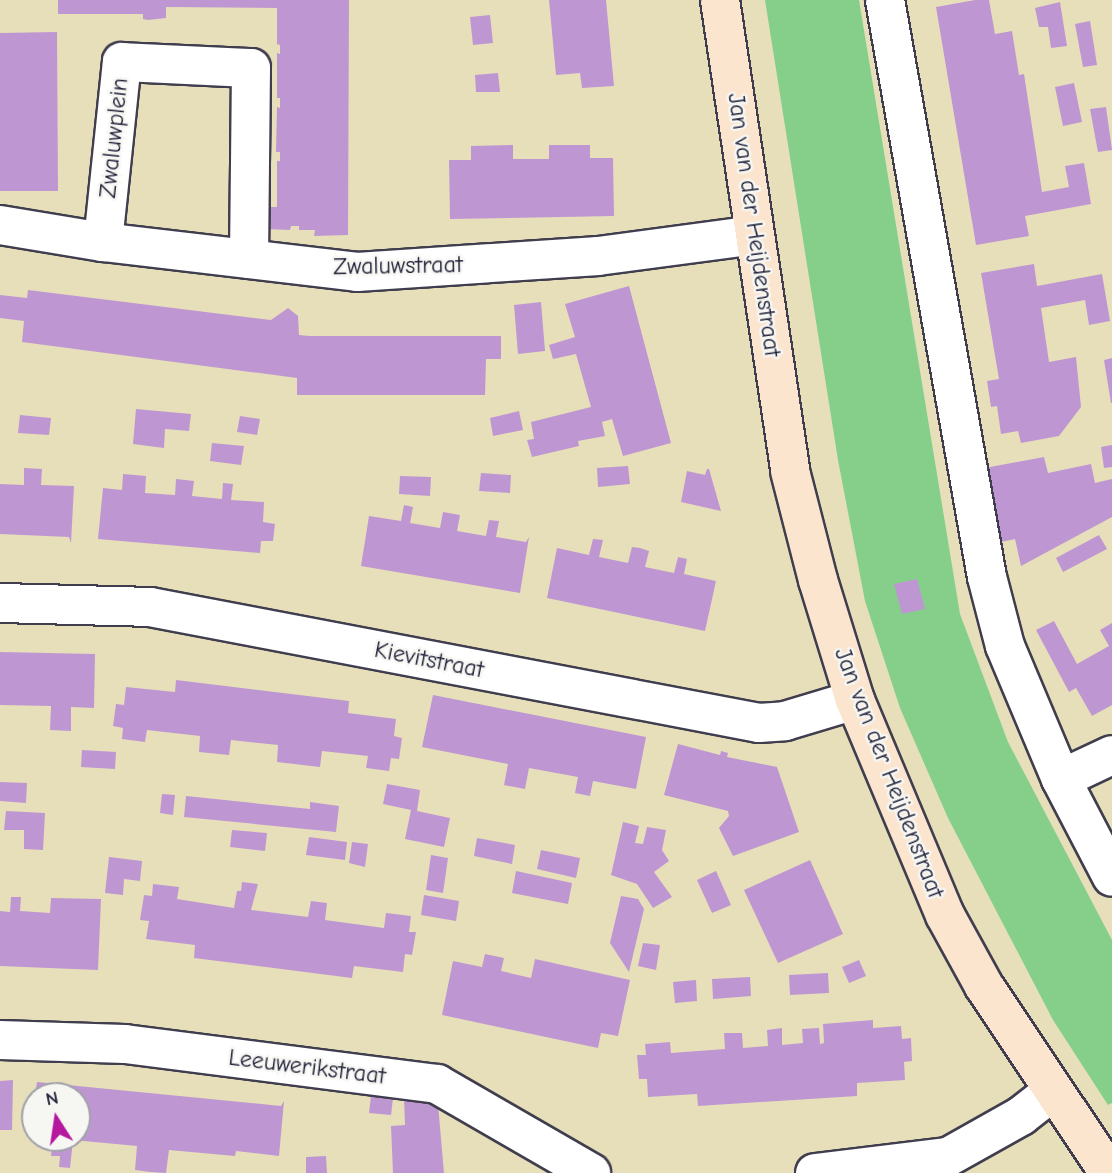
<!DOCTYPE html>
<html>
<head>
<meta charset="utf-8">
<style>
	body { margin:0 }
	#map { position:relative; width:1112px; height:1173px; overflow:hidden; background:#e7dfba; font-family:"Comic Neue",sans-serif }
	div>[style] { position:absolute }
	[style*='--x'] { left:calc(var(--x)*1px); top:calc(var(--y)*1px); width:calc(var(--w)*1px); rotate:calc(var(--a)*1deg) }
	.green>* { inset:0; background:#85cf8b }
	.building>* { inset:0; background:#be97d2 }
	.roads { filter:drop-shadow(2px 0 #403e4e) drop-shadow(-2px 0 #403e4e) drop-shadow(0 2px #403e4e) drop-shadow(0 -2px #403e4e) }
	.street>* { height:38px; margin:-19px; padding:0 19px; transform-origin:19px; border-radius:19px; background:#fff }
	.secondary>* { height:38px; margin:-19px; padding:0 19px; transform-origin:19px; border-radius:19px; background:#fbe5cf }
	span { translate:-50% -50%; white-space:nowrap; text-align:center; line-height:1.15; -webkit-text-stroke:5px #f6f6f2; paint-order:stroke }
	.street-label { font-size:24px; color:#22223b }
	.north { position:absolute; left:21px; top:1082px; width:70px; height:70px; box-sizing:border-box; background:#f6f6f2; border:2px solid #a1a1a9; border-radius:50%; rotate:348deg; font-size:19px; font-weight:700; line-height:28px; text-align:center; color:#22223b }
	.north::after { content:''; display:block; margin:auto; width:24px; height:32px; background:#b5179e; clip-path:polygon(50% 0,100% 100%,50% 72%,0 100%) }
</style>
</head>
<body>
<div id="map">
	<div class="green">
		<div style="clip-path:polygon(765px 0,859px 0,960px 614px,1008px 742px,1112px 940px,1112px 1103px,1108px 1105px,1053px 1020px,948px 818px,900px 708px,865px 601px,838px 460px)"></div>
	</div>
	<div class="building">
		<div style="clip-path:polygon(58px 0,349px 0,348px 235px,314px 236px,315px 230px,299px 230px,299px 226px,291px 226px,290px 230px,265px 229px,267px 207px,277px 207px,277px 161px,280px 161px,280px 152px,276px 152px,277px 107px,280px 108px,280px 98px,277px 98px,277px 53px,280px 54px,280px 45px,277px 44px,277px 8px,166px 7px,166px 18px,148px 20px,143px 19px,143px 14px,58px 14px)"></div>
		<div style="clip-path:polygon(549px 0,606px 0,614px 86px,582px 88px,580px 73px,556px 75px)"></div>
		<div style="clip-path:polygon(975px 0,989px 0,995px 34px,1012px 31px,1019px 75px,1024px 74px,1042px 192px,1069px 187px,1065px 166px,1084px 163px,1091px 204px,1025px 216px,1029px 236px,976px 245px,936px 7px)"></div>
		<div style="clip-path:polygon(1060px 2px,1067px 46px,1051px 48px,1048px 27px,1039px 27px,1035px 8px)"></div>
		<div style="clip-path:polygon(490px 15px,493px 43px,473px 45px,470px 17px)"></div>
		<div style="clip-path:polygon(1090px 21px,1097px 65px,1083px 67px,1075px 24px)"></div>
		<div style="clip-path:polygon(57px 32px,58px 191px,0 191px,0 33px)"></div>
		<div style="clip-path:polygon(498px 73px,500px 92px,476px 92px,475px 75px)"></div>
		<div style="clip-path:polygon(1074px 83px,1082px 122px,1063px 126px,1055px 87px)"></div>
		<div style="clip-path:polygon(1106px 107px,1112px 150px,1098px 152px,1090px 109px)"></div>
		<div style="clip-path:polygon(513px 145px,513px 159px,549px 159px,549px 145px,590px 145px,590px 158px,613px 158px,614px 216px,450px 219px,449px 160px,471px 160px,471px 146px)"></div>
		<div style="clip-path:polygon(1034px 264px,1037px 286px,1102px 274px,1110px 321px,1089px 325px,1085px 300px,1041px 308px,1049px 362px,1076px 357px,1081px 407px,1059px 436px,1021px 443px,1018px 431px,1001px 434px,997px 406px,991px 407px,987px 381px,999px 379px,981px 273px)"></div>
		<div style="clip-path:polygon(629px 286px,671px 443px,623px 456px,612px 419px,602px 422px,605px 436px,578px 441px,579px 446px,532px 457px,527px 440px,534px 439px,531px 422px,591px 407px,576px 354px,553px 359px,549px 345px,575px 337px,565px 304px)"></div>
		<div style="clip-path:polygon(28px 290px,271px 320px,288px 308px,298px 316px,299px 335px,309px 336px,501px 336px,501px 359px,486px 359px,485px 395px,297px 395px,297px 378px,22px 342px,24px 321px,0 318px,0 295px,27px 298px)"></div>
		<div style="clip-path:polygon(541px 302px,545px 351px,518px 354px,514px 305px)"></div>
		<div style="clip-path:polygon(1112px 358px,1112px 403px,1111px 403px,1104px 360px)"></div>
		<div style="clip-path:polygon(136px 409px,191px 414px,189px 431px,165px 429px,164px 448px,133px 444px)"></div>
		<div style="clip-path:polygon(519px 411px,523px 430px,493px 436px,490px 418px)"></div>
		<div style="clip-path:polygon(20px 415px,51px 418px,49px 435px,18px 433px)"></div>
		<div style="clip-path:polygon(240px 416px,260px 419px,257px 435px,237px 432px)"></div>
		<div style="clip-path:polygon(212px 443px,244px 446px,241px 465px,210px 461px)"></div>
		<div style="clip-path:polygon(1112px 445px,1112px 467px,1104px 468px,1101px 447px)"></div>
		<div style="clip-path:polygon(1044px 457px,1048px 473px,1091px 464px,1095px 483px,1112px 479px,1112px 517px,1021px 566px,1015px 539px,1001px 542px,998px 538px,985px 468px)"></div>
		<div style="clip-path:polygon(628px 466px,630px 484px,598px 487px,597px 468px)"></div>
		<div style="clip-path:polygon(24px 468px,42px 469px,41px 485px,74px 486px,71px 543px,69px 537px,0 534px,0 484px,24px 485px)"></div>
		<div style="clip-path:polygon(707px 469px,709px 469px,721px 511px,681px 502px,687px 471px,705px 475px)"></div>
		<div style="clip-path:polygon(481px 473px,511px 475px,510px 493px,479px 491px)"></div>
		<div style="clip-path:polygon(123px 474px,146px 476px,145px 493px,175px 495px,176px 479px,194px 481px,192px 496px,222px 499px,223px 483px,233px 484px,231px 500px,264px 502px,263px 522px,275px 524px,273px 541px,261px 541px,260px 553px,98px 539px,103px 488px,122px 490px)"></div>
		<div style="clip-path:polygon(400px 476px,431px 477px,430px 496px,399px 494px)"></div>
		<div style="clip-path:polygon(404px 505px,413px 507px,410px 523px,440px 528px,443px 512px,460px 515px,457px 531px,486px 536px,489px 520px,499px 521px,496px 537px,526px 542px,529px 537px,520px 593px,361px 566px,369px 516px,401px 521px)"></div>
		<div style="clip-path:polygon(1099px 535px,1107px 549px,1063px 572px,1056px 558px)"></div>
		<div style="clip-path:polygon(593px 539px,603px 540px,599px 557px,628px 563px,632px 547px,640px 548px,649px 551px,645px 567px,674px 573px,678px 557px,687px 559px,684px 574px,716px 581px,705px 631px,547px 598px,557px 548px,589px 555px)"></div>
		<div style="clip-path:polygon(917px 579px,925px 609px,902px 614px,894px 584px)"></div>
		<div style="clip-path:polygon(1054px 621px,1077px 664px,1109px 646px,1100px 630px,1112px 623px,1112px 705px,1092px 716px,1076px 688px,1069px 692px,1036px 630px)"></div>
		<div style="clip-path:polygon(0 652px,95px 654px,94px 708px,71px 707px,71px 731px,50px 730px,51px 706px,0 705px)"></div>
		<div style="clip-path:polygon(176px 680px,349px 701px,348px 713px,396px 719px,394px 736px,402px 738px,399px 759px,391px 758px,389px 771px,366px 768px,368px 756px,322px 751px,320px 767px,277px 762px,278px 745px,231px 740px,229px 755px,199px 752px,200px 736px,147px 730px,145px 742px,122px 739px,123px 728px,113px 726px,116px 704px,124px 705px,126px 687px,175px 692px)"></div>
		<div style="clip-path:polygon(433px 695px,646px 737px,636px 789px,593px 781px,590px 796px,575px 793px,578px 777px,529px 768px,525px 789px,504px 785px,508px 764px,422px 747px)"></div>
		<div style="clip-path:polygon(678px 744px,720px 755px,721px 751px,728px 753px,727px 757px,777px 767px,799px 832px,733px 856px,719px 828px,729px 816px,728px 811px,664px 795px)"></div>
		<div style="clip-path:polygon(82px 750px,116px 752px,115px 769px,81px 767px)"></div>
		<div style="clip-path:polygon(0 782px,27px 783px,26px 803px,0 801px)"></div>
		<div style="clip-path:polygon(387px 784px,420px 790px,417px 811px,450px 818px,444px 847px,405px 839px,411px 810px,383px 804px)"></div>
		<div style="clip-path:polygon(162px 794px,175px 795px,173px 815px,160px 813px)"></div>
		<div style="clip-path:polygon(186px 796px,310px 809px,310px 802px,339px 806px,336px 832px,184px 817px)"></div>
		<div style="clip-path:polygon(6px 811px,45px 813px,43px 850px,24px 849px,24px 830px,4px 830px)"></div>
		<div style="clip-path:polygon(623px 822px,639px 826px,635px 843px,643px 844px,647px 827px,666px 830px,662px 850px,669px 861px,654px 872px,672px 897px,653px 908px,637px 884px,611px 875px)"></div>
		<div style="clip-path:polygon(232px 830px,267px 833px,265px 851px,230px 847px)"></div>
		<div style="clip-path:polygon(309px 837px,347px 842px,345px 860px,306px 855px)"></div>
		<div style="clip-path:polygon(477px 838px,515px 845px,512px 864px,474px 856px)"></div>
		<div style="clip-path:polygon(352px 842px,368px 844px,365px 867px,349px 863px)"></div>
		<div style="clip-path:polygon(541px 850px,580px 858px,576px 878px,537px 869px)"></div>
		<div style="clip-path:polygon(431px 855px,448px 858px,443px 893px,426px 890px)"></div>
		<div style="clip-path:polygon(109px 857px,142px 861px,140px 881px,124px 879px,123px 895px,105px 893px)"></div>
		<div style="clip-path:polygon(810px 860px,843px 934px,778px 963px,744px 890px)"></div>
		<div style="clip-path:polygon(516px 871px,572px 883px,568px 904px,512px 893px)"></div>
		<div style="clip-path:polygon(716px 871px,731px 905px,712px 913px,697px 880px)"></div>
		<div style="clip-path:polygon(242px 882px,258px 884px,251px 910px,308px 917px,311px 901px,327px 903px,325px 920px,384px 928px,386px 913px,411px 916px,409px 932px,416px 932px,412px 955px,405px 954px,403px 972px,354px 966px,352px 978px,194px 958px,195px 945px,146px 939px,149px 921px,140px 920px,144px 895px,152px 896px,153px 884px,179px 887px,177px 899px,234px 908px,237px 891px,241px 891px)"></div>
		<div style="clip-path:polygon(424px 895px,459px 901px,456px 921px,421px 915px)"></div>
		<div style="clip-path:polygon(621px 896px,638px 899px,644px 909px,629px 972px,610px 943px)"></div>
		<div style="clip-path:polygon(11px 897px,21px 897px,20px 911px,50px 913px,51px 898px,101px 899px,98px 970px,0 966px,0 911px,10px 912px)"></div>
		<div style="clip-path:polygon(643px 943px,660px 945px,656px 970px,638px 966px)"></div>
		<div style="clip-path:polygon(485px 954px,504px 958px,501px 971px,531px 978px,535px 959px,630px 980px,618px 1036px,601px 1033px,598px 1048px,442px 1015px,453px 961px,482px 967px)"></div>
		<div style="clip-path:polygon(859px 960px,866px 976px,849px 983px,842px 967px)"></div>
		<div style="clip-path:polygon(828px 973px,829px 993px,790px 995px,789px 975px)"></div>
		<div style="clip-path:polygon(750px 977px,751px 996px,713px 999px,712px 979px)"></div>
		<div style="clip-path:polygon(696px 980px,697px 1001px,675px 1003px,673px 982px)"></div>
		<div style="clip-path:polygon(873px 1020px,873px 1028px,901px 1026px,902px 1039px,911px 1038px,912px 1061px,904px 1062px,905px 1080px,857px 1083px,857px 1096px,698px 1106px,697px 1094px,648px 1097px,647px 1079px,639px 1079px,637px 1055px,646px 1055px,645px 1044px,670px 1042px,671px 1053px,725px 1049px,724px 1033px,742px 1033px,743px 1048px,768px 1046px,767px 1030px,782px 1028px,782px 1045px,803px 1043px,802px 1029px,819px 1028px,820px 1044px,824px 1043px,823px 1024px)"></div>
		<div style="clip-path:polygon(13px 1080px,12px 1130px,0 1130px,0 1081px)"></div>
		<div style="clip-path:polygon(37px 1082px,281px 1106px,284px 1101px,279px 1156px,236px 1151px,235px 1156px,169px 1150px,166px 1173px,151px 1172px,135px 1170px,137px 1146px,73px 1140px,70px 1168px,59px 1167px,60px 1156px,51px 1156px,53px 1138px,77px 1138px,77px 1096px,35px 1096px)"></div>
		<div style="clip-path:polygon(371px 1096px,393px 1098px,391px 1115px,369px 1113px)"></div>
		<div style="clip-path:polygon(404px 1098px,438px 1104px,444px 1173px,393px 1173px,391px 1126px,405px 1125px)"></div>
		<div style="clip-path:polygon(326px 1156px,327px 1173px,306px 1173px,306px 1157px)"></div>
	</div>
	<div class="roads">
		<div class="street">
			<div style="--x:885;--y:0;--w:586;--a:79.98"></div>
			<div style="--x:987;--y:577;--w:71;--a:75.4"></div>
			<div style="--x:1005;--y:646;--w:144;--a:67.2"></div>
			<div style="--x:1061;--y:779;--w:110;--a:62.5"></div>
			<div style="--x:0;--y:225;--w:104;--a:9.4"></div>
			<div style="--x:103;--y:242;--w:256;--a:6.7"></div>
			<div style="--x:357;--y:272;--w:242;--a:-3.8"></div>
			<div style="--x:598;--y:256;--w:158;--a:-7.6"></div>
			<div style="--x:103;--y:242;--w:181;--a:-84"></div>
			<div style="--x:122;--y:62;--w:129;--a:2.7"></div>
			<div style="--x:251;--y:68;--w:191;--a:90.6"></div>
			<div style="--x:0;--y:603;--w:150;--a:1.5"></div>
			<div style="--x:150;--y:607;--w:620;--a:10.78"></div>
			<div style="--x:759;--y:723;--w:26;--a:-4"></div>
			<div style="--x:785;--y:721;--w:73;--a:-16.7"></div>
			<div style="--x:1061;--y:779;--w:56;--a:-25.2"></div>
			<div style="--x:0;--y:1040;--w:125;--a:1.8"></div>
			<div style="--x:125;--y:1044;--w:315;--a:7.3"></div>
			<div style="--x:437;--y:1084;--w:178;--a:30"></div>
			<div style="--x:815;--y:1173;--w:134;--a:-6.9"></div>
			<div style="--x:948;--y:1157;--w:84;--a:-29.3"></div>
			<div style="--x:1021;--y:1116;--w:41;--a:-38"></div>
		</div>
		<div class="secondary">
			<div style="--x:720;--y:0;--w:476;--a:81.5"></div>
			<div style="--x:790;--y:471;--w:113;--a:75.6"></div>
			<div style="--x:818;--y:580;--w:126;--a:72.9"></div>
			<div style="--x:855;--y:700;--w:233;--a:67.3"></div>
			<div style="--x:945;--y:915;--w:81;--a:61.2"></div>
			<div style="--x:984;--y:986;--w:225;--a:56.2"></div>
		</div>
	</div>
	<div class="street-label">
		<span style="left:114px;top:138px;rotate:-84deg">Zwaluwplein</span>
		<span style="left:754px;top:225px;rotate:82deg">Jan van der Heijdenstraat</span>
		<span style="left:398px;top:266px;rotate:-1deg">Zwaluwstraat</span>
		<span style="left:429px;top:660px;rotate:11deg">Kievitstraat</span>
		<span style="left:889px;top:773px;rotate:69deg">Jan van der Heijdenstraat</span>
		<span style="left:307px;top:1067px;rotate:7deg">Leeuwerikstraat</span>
	</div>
	<div class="north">N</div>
</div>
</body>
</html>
